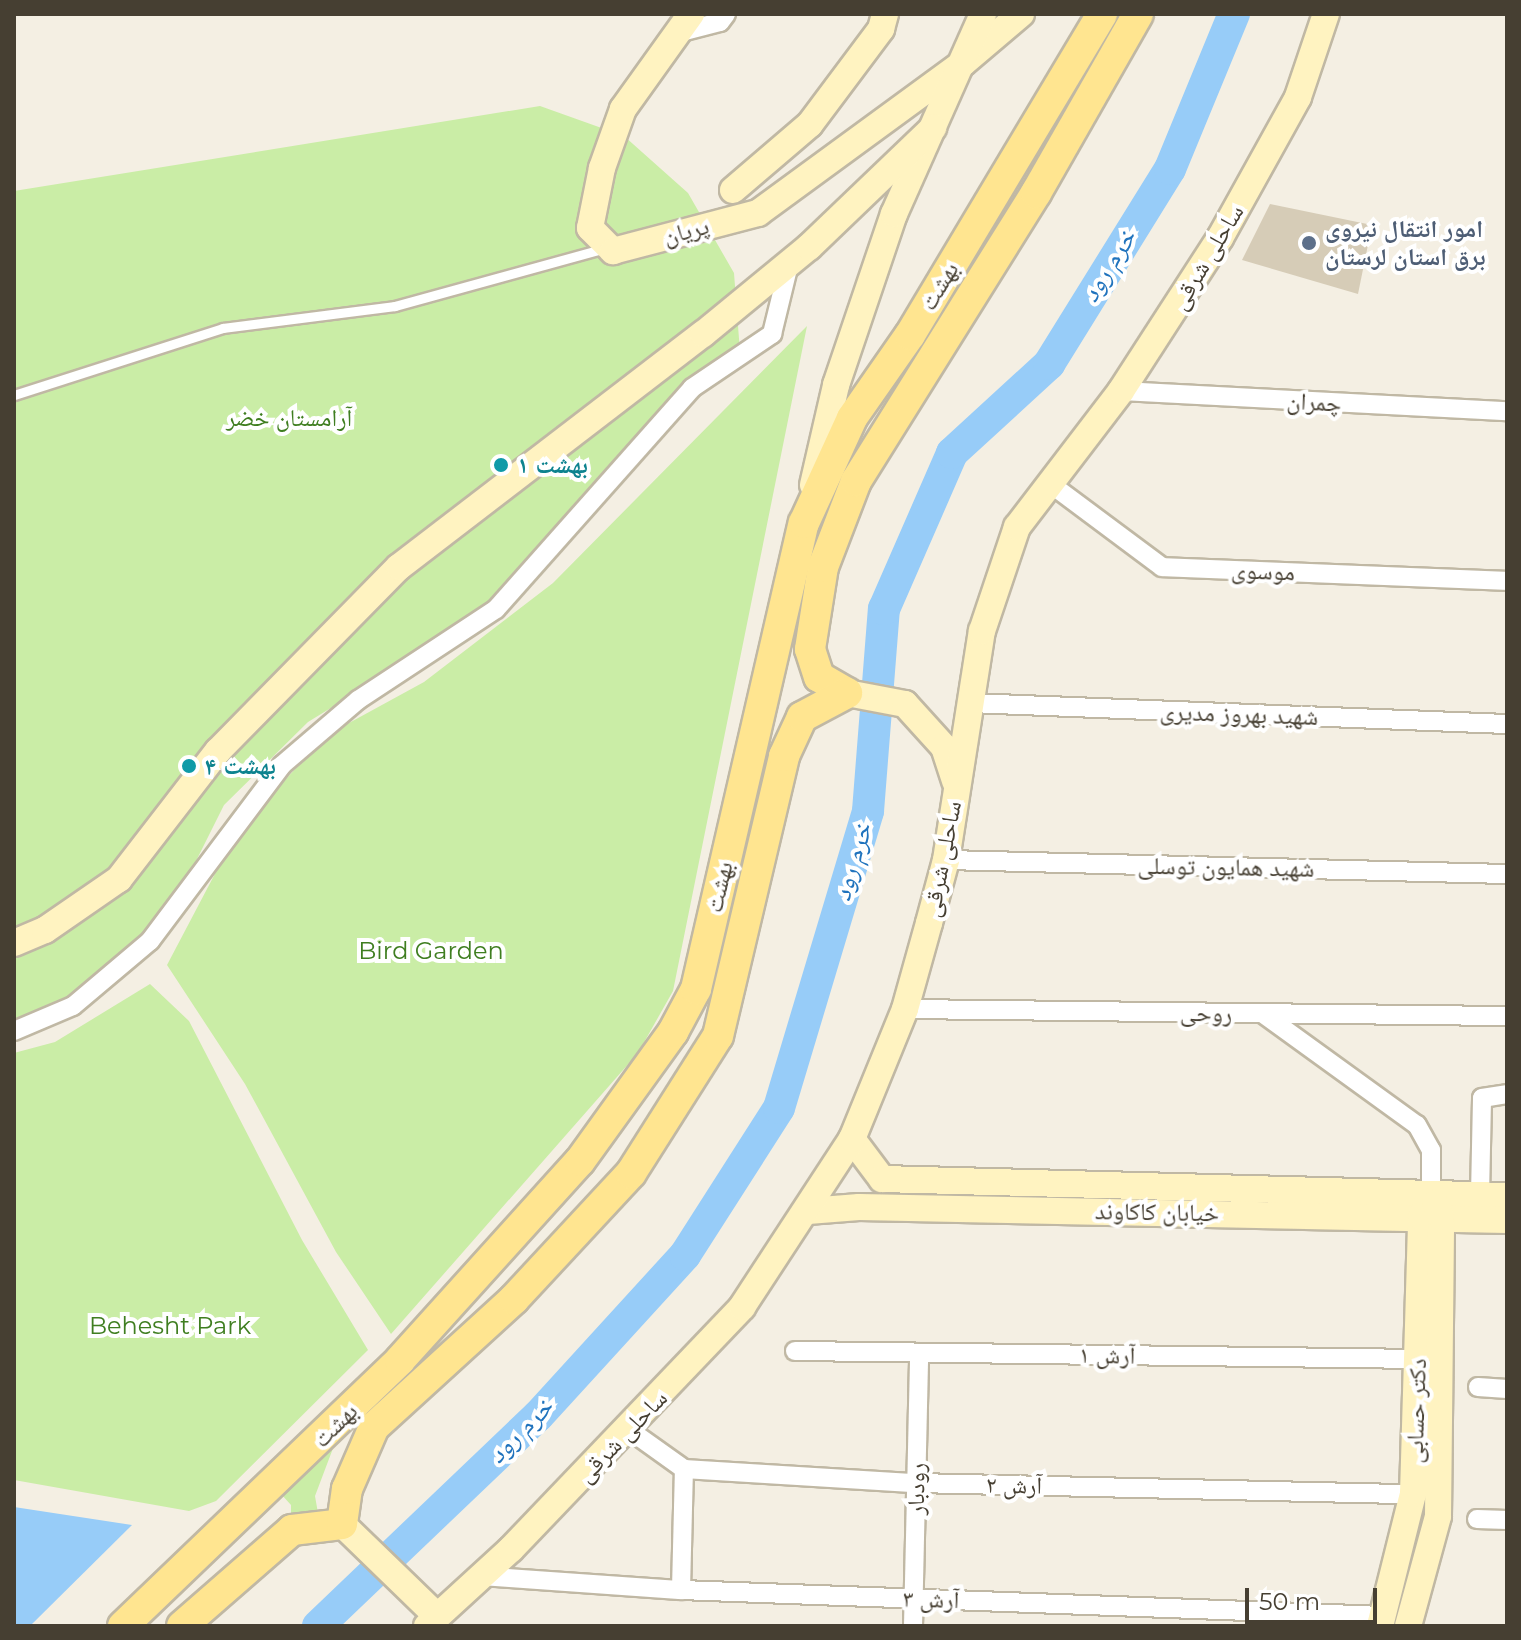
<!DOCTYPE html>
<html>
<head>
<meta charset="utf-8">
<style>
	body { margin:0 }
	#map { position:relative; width:1521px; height:1640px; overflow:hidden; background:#f4efe3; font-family:Montserrat,"Noto Naskh Arabic",sans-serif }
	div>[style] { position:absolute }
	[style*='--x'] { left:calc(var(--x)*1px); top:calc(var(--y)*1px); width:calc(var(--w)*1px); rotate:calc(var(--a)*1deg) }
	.green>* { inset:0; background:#caeda6 }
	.water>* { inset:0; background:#97ccf8 }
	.river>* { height:32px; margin:-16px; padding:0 16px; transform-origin:16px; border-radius:16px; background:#97ccf8 }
	.building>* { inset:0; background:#d6ccb7 }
	.roads { filter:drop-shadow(2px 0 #c0b8a4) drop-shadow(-2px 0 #c0b8a4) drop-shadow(0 2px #c0b8a4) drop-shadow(0 -2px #c0b8a4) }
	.lane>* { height:9px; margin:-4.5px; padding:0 4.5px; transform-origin:4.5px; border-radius:4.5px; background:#fff }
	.street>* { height:18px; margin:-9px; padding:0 9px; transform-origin:9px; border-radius:9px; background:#fff }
	.secondary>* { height:26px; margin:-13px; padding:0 13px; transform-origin:13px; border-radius:13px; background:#fff3c1 }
	.primary>* { height:30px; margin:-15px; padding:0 15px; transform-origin:15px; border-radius:15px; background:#ffe590 }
	.dots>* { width:22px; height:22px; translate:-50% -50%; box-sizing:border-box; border:4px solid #fff; border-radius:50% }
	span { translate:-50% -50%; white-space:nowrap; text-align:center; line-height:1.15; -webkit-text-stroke:8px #fff; paint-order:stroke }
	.service-label { font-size:24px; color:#4e5e75; font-weight:700 }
	.left { translate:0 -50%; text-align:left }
	.street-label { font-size:24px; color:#463f32 }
	.park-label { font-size:24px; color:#3f7e20 }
	.culture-label { font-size:24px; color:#0d838f; font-weight:700 }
	.water-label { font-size:26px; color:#2073bd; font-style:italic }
	.frame { position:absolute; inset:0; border:16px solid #463f32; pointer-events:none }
	.scale { position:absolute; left:1245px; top:1588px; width:132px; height:36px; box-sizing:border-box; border:4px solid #463f32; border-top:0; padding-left:10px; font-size:24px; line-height:28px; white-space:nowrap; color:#463f32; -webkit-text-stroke:6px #fff; paint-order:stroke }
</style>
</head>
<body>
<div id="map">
	<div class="green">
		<div style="clip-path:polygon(540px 106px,624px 136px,688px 193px,734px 273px,740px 352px,471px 622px,308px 722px,224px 805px,153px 947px,14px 1030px,14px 191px)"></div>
		<div style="clip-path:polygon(807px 326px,673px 991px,638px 1053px,391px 1334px,336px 1252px,245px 1084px,167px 965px,238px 830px,327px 735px,424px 682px,553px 583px)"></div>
		<div style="clip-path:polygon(150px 984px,189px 1021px,302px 1240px,368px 1350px,216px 1501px,189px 1511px,14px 1480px,14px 1053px,55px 1042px)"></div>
		<div style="clip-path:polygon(335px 1443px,315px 1496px,319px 1519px,291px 1517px,291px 1505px,281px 1494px)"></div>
	</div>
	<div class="water">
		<div style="clip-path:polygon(14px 1507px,132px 1525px,30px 1626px,14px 1626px)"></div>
	</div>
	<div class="river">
		<div style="--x:318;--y:1626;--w:304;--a:-43.7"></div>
		<div style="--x:538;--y:1416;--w:218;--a:-47.6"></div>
		<div style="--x:685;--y:1255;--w:174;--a:-57.4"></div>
		<div style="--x:779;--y:1108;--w:310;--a:-73.3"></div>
		<div style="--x:868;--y:811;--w:203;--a:-85.5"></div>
		<div style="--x:884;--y:609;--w:170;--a:-66.4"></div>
		<div style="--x:952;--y:453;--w:132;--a:-42.5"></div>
		<div style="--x:1049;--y:364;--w:229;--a:-58.2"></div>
		<div style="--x:1170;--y:169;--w:168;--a:-67.6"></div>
	</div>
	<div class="building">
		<div style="clip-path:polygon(1270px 204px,1372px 225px,1358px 294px,1242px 260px)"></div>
	</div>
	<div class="roads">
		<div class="lane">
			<div style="--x:14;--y:395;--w:219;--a:-17.8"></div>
			<div style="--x:223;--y:328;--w:173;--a:-7.3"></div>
			<div style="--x:395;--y:306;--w:218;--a:-15.4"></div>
		</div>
		<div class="street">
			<div style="--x:681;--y:32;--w:40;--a:-14.4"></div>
			<div style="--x:720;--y:22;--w:10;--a:-53"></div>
			<div style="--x:1121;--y:391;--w:387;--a:3"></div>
			<div style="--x:1048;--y:482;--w:142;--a:36.7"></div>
			<div style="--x:1162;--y:567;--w:345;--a:2.3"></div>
			<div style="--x:970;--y:703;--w:537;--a:2.24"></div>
			<div style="--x:946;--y:860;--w:561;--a:1.43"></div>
			<div style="--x:905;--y:1009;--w:602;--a:0.67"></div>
			<div style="--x:1262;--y:1013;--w:191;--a:35.9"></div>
			<div style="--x:1417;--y:1125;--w:29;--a:61"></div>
			<div style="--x:1431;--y:1150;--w:44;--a:90"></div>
			<div style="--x:14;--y:1031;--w:64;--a:-23"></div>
			<div style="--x:73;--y:1006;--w:101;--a:-40.2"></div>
			<div style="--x:150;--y:941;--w:220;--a:-53.1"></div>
			<div style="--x:282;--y:765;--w:100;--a:-40.5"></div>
			<div style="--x:358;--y:700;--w:165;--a:-33.4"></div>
			<div style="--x:496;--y:609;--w:295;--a:-48.4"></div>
			<div style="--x:692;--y:388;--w:97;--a:-34"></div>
			<div style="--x:772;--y:334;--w:72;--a:-76.3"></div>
			<div style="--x:1480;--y:1195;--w:97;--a:-88.8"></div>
			<div style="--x:1482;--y:1098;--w:25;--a:-9"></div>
			<div style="--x:795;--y:1351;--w:624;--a:0.73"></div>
			<div style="--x:1478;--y:1387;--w:29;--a:4"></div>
			<div style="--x:628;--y:1429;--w:69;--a:35.5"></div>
			<div style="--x:684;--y:1469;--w:232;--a:3.5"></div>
			<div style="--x:916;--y:1483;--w:497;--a:1.3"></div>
			<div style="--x:1477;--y:1519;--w:30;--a:2"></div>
			<div style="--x:480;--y:1576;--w:201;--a:4"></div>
			<div style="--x:681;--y:1590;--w:702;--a:2.12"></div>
			<div style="--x:681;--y:1590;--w:121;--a:-88.6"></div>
			<div style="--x:913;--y:1626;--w:273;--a:-88.7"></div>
		</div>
		<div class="secondary">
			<div style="--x:691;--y:14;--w:117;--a:125.6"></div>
			<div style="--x:623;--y:109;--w:63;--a:109.6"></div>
			<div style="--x:602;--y:168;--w:61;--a:101.3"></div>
			<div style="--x:590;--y:228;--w:33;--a:45"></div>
			<div style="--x:613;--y:251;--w:150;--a:-14.7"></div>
			<div style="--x:758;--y:213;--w:254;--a:-36.2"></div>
			<div style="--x:963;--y:63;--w:76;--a:-40.2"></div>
			<div style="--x:733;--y:190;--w:101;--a:-40.6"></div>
			<div style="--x:810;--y:124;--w:119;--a:-53.2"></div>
			<div style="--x:881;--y:29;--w:16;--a:-75"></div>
			<div style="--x:813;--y:485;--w:103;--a:-77"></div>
			<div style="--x:836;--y:385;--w:181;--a:-71.3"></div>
			<div style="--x:894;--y:214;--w:219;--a:-66"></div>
			<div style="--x:847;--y:693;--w:59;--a:10.7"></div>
			<div style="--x:905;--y:704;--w:58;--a:47.8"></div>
			<div style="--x:944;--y:747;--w:36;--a:72"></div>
			<div style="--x:14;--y:943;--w:34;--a:-23"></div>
			<div style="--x:45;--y:930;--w:90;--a:-34.6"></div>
			<div style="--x:119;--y:879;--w:162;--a:-52.3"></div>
			<div style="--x:218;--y:751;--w:258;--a:-45.5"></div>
			<div style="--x:399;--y:567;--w:383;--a:-37.5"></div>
			<div style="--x:703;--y:334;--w:137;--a:-39.4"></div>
			<div style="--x:809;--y:247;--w:172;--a:-43.8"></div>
			<div style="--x:852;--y:1139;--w:50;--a:53.1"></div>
			<div style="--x:882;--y:1179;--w:625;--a:1.56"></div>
			<div style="--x:808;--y:1211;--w:51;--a:-4.5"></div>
			<div style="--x:859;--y:1207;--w:648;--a:1.15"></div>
			<div style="--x:342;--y:1524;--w:132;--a:44.1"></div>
			<div style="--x:427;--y:1626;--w:114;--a:-42.5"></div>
			<div style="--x:511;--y:1549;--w:335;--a:-46.3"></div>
			<div style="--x:742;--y:1307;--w:201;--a:-56.8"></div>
			<div style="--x:852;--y:1139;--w:140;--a:-67.8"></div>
			<div style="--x:905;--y:1009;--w:89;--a:-74.4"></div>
			<div style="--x:929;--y:923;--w:65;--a:-74.9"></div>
			<div style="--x:946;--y:860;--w:232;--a:-81.1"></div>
			<div style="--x:982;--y:631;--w:110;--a:-71.4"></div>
			<div style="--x:1017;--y:527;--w:171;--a:-52.6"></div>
			<div style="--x:1121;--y:391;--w:182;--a:-57.1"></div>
			<div style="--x:1220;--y:238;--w:161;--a:-61"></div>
			<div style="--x:1298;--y:97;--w:88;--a:-71.4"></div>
			<div style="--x:1380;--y:1626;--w:136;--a:-76"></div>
			<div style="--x:1413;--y:1494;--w:277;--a:-88.3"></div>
			<div style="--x:1421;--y:1217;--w:17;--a:-66"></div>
			<div style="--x:1408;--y:1626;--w:114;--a:-74.7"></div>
			<div style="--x:1438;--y:1516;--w:299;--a:-89.4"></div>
			<div style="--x:1441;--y:1217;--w:15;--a:-113"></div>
		</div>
		<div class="primary">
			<div style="--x:847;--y:693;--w:32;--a:-150"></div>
			<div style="--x:819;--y:677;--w:29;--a:-108"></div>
			<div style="--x:810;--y:649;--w:83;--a:-81"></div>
			<div style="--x:823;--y:567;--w:92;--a:-69"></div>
			<div style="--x:856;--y:481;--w:340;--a:-58"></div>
			<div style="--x:1036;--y:193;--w:206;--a:-60.3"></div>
			<div style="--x:123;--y:1626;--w:384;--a:-43.8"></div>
			<div style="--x:400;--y:1360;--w:268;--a:-47.9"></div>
			<div style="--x:580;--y:1161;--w:159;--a:-54.2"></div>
			<div style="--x:673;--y:1032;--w:49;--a:-61.9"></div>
			<div style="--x:696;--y:989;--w:478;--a:-77"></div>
			<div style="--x:804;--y:523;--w:115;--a:-65.4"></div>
			<div style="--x:852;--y:418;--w:101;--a:-55.1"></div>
			<div style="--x:910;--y:335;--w:374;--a:-59.1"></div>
			<div style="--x:182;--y:1626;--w:146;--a:-41.1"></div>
			<div style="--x:292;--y:1530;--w:50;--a:-6.8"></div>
			<div style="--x:342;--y:1524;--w:35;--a:-82"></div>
			<div style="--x:347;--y:1489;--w:68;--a:-66.5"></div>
			<div style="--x:374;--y:1427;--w:190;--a:-42.4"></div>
			<div style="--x:514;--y:1299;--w:172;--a:-47.1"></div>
			<div style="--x:631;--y:1173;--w:162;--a:-57.6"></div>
			<div style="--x:718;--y:1036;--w:288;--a:-76.7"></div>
			<div style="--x:784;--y:756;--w:43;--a:-65.2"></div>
			<div style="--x:802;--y:717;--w:51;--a:-28.1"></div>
		</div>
	</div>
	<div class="dots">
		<div style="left:1309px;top:243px;background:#5c6f8a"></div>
		<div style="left:501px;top:465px;background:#0f9aa8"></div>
		<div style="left:189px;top:766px;background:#0f9aa8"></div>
	</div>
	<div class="service-label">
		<span class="left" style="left:1325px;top:243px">امور انتقال نیروی<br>برق استان لرستان</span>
	</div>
	<div class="street-label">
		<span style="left:686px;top:231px;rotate:-15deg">پریان</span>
		<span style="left:1207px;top:257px;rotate:-59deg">ساحلی شرقی</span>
		<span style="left:939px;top:286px;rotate:-59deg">بهشت</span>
		<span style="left:1314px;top:402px;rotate:3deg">چمران</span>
		<span style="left:1263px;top:571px;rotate:2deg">موسوی</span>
		<span style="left:1239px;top:714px;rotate:2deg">شهید بهروز مدیری</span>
		<span style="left:942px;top:859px;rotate:-79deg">ساحلی شرقی</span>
		<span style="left:1226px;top:867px;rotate:1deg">شهید همایون توسلی</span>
		<span style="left:719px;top:887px;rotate:-77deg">بهشت</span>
		<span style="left:1206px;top:1013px;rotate:1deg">روحی</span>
		<span style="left:1157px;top:1212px;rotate:1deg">خیابان کاکاوند</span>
		<span style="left:1107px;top:1355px;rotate:1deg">آرش ۱</span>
		<span style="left:1416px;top:1411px;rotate:-88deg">دکتر حسابی</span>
		<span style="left:335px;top:1425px;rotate:-45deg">بهشت</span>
		<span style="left:622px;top:1436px;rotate:-46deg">ساحلی شرقی</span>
		<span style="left:1014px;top:1485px;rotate:1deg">آرش ۲</span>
		<span style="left:916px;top:1489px;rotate:-89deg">رودبار</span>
		<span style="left:931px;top:1599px;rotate:2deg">آرش ۳</span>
	</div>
	<div class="park-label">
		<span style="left:289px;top:418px">آرامستان خضر</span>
		<span style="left:431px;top:951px">Bird Garden</span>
		<span style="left:170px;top:1326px">Behesht Park</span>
	</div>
	<div class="culture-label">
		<span class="left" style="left:517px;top:465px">بهشت ۱</span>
		<span class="left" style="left:205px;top:766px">بهشت ۴</span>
	</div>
	<div class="water-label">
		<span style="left:1109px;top:266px;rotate:-58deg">خرم رود</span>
		<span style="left:853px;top:862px;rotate:-73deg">خرم رود</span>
		<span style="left:521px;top:1431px;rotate:-45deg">خرم رود</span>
	</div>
	<div class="frame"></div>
	<div class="scale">50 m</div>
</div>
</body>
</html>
